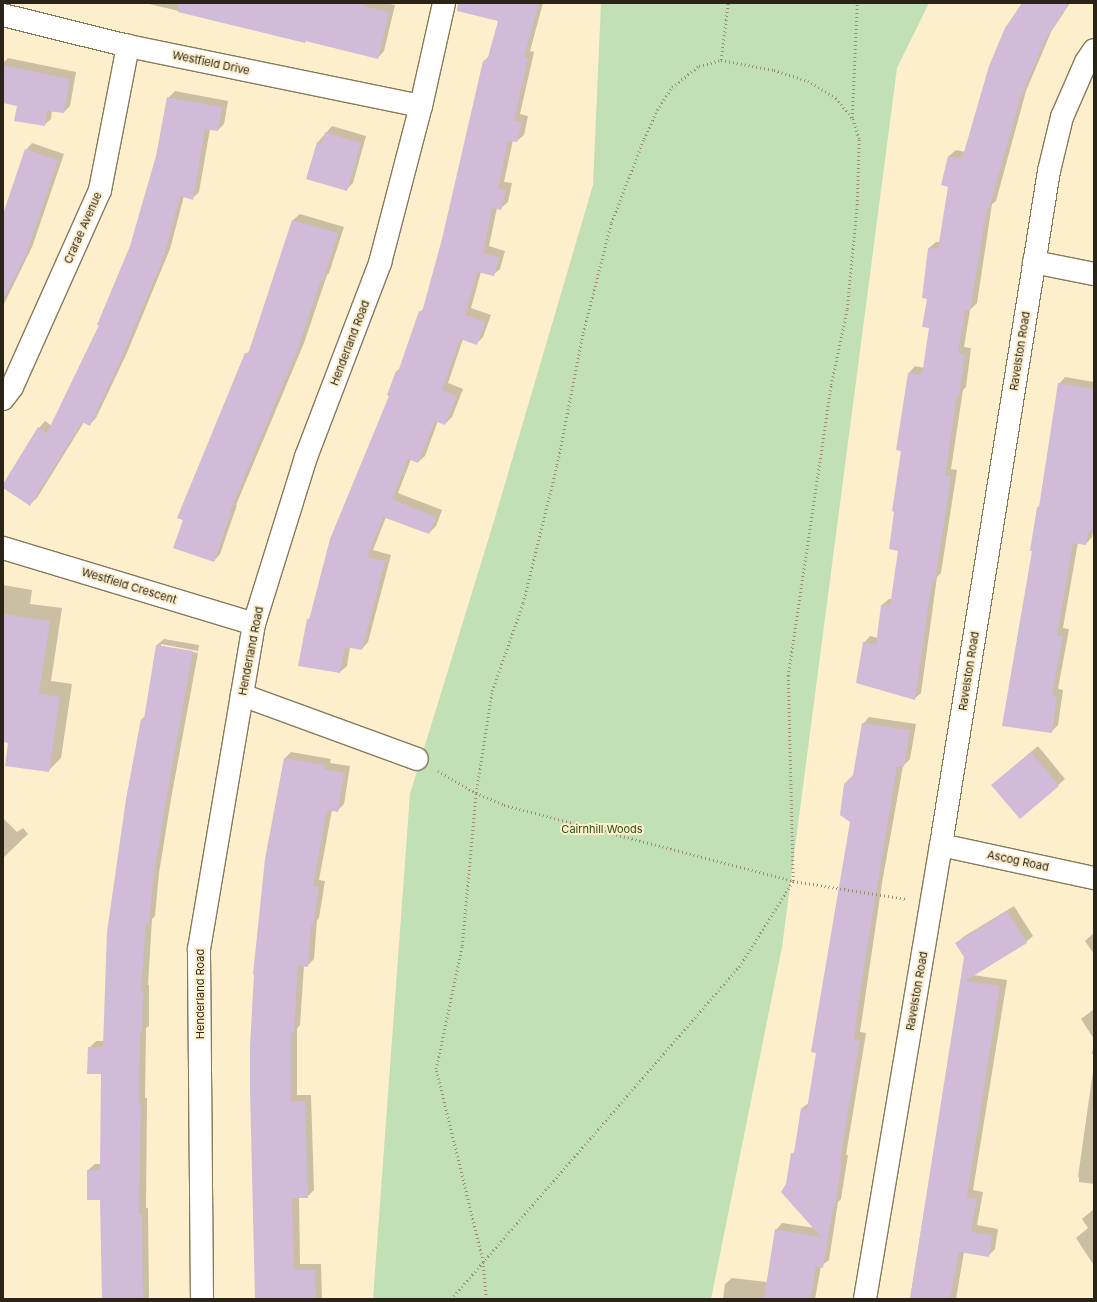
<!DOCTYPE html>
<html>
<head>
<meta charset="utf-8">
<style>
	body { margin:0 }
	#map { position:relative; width:1097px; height:1302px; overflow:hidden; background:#fdeecc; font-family:Inter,sans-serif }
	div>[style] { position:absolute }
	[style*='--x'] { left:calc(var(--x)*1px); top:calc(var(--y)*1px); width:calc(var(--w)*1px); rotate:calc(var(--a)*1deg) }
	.green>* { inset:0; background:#c1e0b6 }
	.shadow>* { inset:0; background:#0003 }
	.building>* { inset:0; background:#d0bbd9 }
	.path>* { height:2.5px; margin-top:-1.25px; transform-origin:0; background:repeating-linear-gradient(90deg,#998f77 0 1px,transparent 0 4px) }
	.roads { filter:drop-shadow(1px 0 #877a5b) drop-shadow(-1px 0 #877a5b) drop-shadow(0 1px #877a5b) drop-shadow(0 -1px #877a5b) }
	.minor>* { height:22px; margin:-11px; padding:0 11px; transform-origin:11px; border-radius:11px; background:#fff }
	span { translate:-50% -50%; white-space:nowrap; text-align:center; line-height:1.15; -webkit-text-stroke:4px #fdeecc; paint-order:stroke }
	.street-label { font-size:11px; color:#292417 }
	.park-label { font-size:11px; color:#285115 }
	.frame { position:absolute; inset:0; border:4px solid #292417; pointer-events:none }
</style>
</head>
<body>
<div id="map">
	<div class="green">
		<div style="clip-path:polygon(601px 3px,929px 3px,897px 68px,782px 947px,711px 1299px,373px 1299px,410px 794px,494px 521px,593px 185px)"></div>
	</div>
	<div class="shadow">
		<div style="clip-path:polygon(145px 3px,385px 3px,395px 5px,384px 51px,378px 58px)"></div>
		<div style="clip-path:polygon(496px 3px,543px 3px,530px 51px,534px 52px,520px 114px,528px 116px,524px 135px,517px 141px,513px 140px,504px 182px,512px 183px,508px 202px,501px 208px,497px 208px,489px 246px,505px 251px,500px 269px,493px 275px,481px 272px,471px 308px,491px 315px,483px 337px,476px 344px,463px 339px,448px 383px,463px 389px,452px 417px,445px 424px,438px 421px,425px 456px,418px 462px,411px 459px,398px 493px,442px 510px,436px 526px,429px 533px,386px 517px,373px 550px,391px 555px,368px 642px,362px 649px,350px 647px,347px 666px,340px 672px,308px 620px,311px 616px,390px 396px,388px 395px,397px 371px,401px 367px,420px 312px,424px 308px,443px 240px,484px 61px,490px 55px,499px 20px)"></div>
		<div style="clip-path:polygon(1023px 3px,1070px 3px,1051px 32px,1026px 91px,996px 201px,992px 204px,977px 303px,970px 310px,964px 347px,971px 348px,966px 387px,963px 390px,951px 469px,957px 470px,941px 573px,937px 577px,921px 693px,914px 699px,864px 643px,870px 636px,878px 638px,882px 605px,889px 599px,892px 599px,899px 550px,902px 450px,897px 449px,909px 373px,915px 366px,924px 368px,930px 327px,928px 298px,929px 248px,936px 242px,940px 242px,949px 186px,942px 184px,949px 156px,956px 150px,965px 152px)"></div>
		<div style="clip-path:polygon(8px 58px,76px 72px,70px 106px,64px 112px,52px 110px,51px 119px,44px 125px,18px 105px,3px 102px,3px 63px)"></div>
		<div style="clip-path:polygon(175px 91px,228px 101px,224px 124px,218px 130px,210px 129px,199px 192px,192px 199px,184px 196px,170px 249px,126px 355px,96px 418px,90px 424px,84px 422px,37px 498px,30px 504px,3px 486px,39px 428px,45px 421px,52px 426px,100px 325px,131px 247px,157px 157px,168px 98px)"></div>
		<div style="clip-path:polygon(332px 126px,366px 136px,353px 183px,346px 190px,318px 142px)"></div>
		<div style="clip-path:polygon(32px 143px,64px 154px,32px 247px,3px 306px,3px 224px,26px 150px)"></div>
		<div style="clip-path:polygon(300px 214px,344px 227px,329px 273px,327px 275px,304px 343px,236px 505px,237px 505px,220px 554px,214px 561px,184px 520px,178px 518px,246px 354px,251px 349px,293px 220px)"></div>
		<div style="clip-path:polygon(1065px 377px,1094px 382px,1094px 527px,1092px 537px,1086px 544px,1078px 542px,1063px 628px,1069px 629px,1058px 689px,1063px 690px,1058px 725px,1051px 732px,1033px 551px,1038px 507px,1040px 505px,1059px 384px)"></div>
		<div style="clip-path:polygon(3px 585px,32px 590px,30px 604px,62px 608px,51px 681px,72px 684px,61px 758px,48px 771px,10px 742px,3px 741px)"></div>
		<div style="clip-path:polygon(164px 639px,199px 645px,198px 651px,161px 644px,161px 646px,198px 653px,171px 799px,159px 873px,155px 916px,152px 919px,148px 985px,149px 985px,149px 1026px,146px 1028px,145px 1098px,147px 1098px,146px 1208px,148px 1208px,149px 1299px,103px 1299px,101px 1199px,88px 1170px,95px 1164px,101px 1164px,102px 1073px,89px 1048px,96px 1041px,104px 1041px,142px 719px,145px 716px,157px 645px)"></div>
		<div style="clip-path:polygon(869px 717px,916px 724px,910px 759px,903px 766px,882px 883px,860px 1032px,866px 1033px,846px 1155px,848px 1155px,841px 1199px,838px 1202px,829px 1260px,821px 1266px,815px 1299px,723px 1299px,725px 1284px,732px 1278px,767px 1282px,776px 1230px,782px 1223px,815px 1228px,787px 1184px,792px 1154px,795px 1151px,802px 1108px,810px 1102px,851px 822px,854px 776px,863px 724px)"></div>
		<div style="clip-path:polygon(1038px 746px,1065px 779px,1020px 818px,999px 779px)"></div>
		<div style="clip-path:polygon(291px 752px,331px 759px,330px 763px,350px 766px,344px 804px,337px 811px,332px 810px,319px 880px,325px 881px,319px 918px,317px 920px,314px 959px,307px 966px,304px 966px,300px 1025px,297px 1029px,297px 1095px,311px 1095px,314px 1190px,307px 1197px,299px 1197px,300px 1264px,321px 1264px,322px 1299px,256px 1299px,284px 759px)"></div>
		<div style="clip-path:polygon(3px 818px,17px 832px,23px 828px,28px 834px,3px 858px)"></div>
		<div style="clip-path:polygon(1014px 906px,1033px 936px,1026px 942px,973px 975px,1007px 980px,973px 1190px,983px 1192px,977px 1225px,998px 1229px,995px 1249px,988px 1256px,964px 1252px,956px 1299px,910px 1299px,965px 957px,957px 943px,963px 937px)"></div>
		<div style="clip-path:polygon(1094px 933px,1094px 954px,1085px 941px)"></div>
		<div style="clip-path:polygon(1094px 1009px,1094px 1039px,1081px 1019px)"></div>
		<div style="clip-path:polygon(1094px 1042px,1094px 1054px,1092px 1054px)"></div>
		<div style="clip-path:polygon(1094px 1064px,1094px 1184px,1079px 1182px,1079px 1177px,1078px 1177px)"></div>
		<div style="clip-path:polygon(1094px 1209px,1094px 1264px,1093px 1264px,1076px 1238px,1088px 1228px,1082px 1219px)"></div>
	</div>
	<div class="building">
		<div style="clip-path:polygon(179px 3px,364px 3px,363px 6px,389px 12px,378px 59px,306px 41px,305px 43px,178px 12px)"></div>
		<div style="clip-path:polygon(458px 3px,539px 3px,524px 57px,528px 58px,514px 121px,522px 122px,517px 142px,508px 141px,498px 188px,506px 190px,501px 210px,492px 208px,483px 253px,499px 257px,494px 276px,477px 272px,465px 315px,485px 322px,477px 345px,460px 339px,442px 390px,457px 396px,445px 425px,435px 421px,418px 463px,408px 459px,392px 499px,436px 517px,429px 534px,383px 517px,367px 557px,385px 561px,362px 650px,345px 647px,340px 673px,298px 666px,307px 619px,309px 620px,330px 539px,389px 396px,387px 395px,396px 371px,398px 372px,419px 311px,422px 312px,442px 239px,483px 61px,487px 61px,498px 21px,457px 11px)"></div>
		<div style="clip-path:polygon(1022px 3px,1069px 3px,1045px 40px,1020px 99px,989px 209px,987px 208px,970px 311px,965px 310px,958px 353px,965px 354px,959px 395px,957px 394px,945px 476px,951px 477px,935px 581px,932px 581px,915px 700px,856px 683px,863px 642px,876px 645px,881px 605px,890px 606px,898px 551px,889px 549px,894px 512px,892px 511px,901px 451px,896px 450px,908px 373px,922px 375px,929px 328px,922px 327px,927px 299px,922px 298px,928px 248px,938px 249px,948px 187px,941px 185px,948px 156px,962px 159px,989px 66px,1005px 28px)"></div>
		<div style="clip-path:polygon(3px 65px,70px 79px,64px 113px,47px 111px,45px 126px,14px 121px,17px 106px,3px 103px)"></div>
		<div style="clip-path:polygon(167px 97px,222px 107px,218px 131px,205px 129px,193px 200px,180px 196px,164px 256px,120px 362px,90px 426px,82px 422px,30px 506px,3px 488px,3px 484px,38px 427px,47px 433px,99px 325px,97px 325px,130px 246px,156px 156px)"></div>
		<div style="clip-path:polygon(325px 132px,361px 143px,347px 191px,306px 179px,317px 142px,322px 143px)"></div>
		<div style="clip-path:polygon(25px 149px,58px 160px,26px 255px,3px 300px,3px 214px)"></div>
		<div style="clip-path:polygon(292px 220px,338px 233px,323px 280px,321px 280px,297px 351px,230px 511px,231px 512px,214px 562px,173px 548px,183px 520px,177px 518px,245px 353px,248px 354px)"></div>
		<div style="clip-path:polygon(1058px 383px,1094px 389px,1094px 529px,1088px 533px,1086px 545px,1073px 543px,1057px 635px,1063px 636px,1052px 695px,1057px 696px,1052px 733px,1002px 726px,1032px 551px,1030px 551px,1037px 507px,1039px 507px)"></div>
		<div style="clip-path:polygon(3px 614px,50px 621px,39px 693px,60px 697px,49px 772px,5px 766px,8px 743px,3px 742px)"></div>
		<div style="clip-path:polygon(156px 645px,193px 651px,165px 806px,153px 880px,149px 923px,146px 923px,141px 992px,143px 992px,142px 1033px,140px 1033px,139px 1104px,141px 1104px,139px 1214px,142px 1214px,143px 1299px,102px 1299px,100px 1200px,87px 1200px,87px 1170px,100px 1170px,101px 1074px,87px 1074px,88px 1047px,103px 1047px,107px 932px,126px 799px,141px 719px,144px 719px)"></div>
		<div style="clip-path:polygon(862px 723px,910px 730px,904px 767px,897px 766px,862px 979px,854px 1039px,860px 1040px,840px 1161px,842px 1162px,835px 1207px,833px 1207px,823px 1268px,816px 1266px,811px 1299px,764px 1299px,775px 1229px,821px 1237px,781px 1192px,786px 1184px,791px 1153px,794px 1153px,801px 1108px,807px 1109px,816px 1053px,811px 1052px,850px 822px,840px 815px,844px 784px,853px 775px)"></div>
		<div style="clip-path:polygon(1031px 752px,1059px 786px,1020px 819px,991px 785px)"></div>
		<div style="clip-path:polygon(284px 758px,325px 765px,324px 769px,344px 773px,338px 812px,327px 810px,313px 886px,319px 887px,313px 925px,311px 925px,308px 967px,298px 966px,294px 1033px,291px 1033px,291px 1101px,305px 1101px,308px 1198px,292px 1198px,294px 1270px,315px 1270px,316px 1299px,255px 1299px,250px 1090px,250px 1045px,254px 975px,253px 974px,265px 859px)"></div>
		<div style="clip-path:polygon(1007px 911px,1027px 943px,965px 981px,1000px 986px,967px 1197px,977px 1199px,971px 1232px,992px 1235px,989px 1257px,959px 1252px,950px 1299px,910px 1299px,964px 957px,955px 943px)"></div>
	</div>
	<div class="path">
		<div style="--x:721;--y:60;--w:54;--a:10.7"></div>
		<div style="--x:774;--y:70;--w:36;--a:18"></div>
		<div style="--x:808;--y:81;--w:33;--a:31"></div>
		<div style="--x:836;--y:98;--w:26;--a:51"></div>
		<div style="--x:438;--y:771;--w:44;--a:30.1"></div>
		<div style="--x:476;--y:793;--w:30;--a:23"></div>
		<div style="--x:504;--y:805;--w:299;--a:14.7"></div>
		<div style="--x:793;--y:881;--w:115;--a:9"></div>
		<div style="--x:451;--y:1299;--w:440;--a:-49.1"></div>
		<div style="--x:739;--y:967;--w:102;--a:-57.9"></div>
		<div style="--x:793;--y:881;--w:205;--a:-91.4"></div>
		<div style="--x:788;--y:676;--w:294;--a:-81.6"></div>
		<div style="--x:831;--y:385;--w:78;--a:-78.1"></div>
		<div style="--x:847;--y:309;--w:104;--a:-84.5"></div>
		<div style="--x:857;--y:205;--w:66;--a:-88.3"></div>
		<div style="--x:859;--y:139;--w:22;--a:-108"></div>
		<div style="--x:852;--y:118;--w:115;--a:-87.5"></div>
		<div style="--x:486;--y:1299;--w:37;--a:-95"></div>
		<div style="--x:483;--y:1262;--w:199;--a:-103.7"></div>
		<div style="--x:436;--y:1069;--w:126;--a:-78.1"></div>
		<div style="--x:462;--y:946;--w:154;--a:-84.8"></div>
		<div style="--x:476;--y:793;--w:103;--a:-81.1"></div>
		<div style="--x:492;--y:691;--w:93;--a:-70.6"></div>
		<div style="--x:523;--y:603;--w:142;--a:-76.2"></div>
		<div style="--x:557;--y:465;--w:135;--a:-78.9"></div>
		<div style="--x:583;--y:333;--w:114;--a:-75.7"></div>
		<div style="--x:611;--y:223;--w:90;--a:-68.6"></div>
		<div style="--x:644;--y:139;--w:32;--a:-66"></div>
		<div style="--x:657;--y:110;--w:27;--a:-57"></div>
		<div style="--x:672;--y:87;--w:34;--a:-38"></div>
		<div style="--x:699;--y:66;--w:23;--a:-15"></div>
		<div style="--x:721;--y:60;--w:57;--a:-83"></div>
	</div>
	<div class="roads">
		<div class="minor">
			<div style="--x:3;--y:15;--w:129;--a:13.9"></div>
			<div style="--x:128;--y:46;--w:299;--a:11.6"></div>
			<div style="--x:1034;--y:262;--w:61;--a:11.3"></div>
			<div style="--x:3;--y:399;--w:15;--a:-53"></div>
			<div style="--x:12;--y:387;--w:216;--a:-65.9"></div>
			<div style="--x:100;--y:190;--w:147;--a:-79"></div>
			<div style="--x:3;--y:548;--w:262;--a:16.8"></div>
			<div style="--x:242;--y:695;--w:186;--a:20.1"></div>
			<div style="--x:941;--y:845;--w:157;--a:12.2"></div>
			<div style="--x:202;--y:1299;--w:350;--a:-90.5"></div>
			<div style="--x:199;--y:949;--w:330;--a:-80.4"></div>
			<div style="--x:254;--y:624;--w:175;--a:-72.7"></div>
			<div style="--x:306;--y:457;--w:208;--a:-69.1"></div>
			<div style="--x:380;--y:263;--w:162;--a:-75.4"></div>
			<div style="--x:421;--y:106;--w:106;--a:-77.4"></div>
			<div style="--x:865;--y:1299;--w:460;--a:-80.5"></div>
			<div style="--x:941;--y:845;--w:683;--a:-80.9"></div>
			<div style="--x:1049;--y:171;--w:56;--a:-76.5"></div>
			<div style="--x:1062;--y:117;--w:60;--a:-66.4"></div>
			<div style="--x:1086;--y:62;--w:14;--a:-56"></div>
		</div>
	</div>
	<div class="street-label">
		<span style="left:211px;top:63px;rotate:12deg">Westfield Drive</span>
		<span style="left:83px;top:228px;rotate:-66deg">Crarae Avenue</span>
		<span style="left:350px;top:343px;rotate:-69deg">Henderland Road</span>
		<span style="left:1020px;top:351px;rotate:-81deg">Ravelston Road</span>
		<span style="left:129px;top:586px;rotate:17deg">Westfield Crescent</span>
		<span style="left:251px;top:651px;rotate:-79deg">Henderland Road</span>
		<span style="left:969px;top:671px;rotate:-81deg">Ravelston Road</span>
		<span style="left:1018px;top:861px;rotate:12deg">Ascog Road</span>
		<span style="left:917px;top:991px;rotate:-80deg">Ravelston Road</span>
		<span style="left:200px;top:994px;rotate:-90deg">Henderland Road</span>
	</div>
	<div class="park-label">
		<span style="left:602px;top:829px">Cairnhill Woods</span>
	</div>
	<div class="frame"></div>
</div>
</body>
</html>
